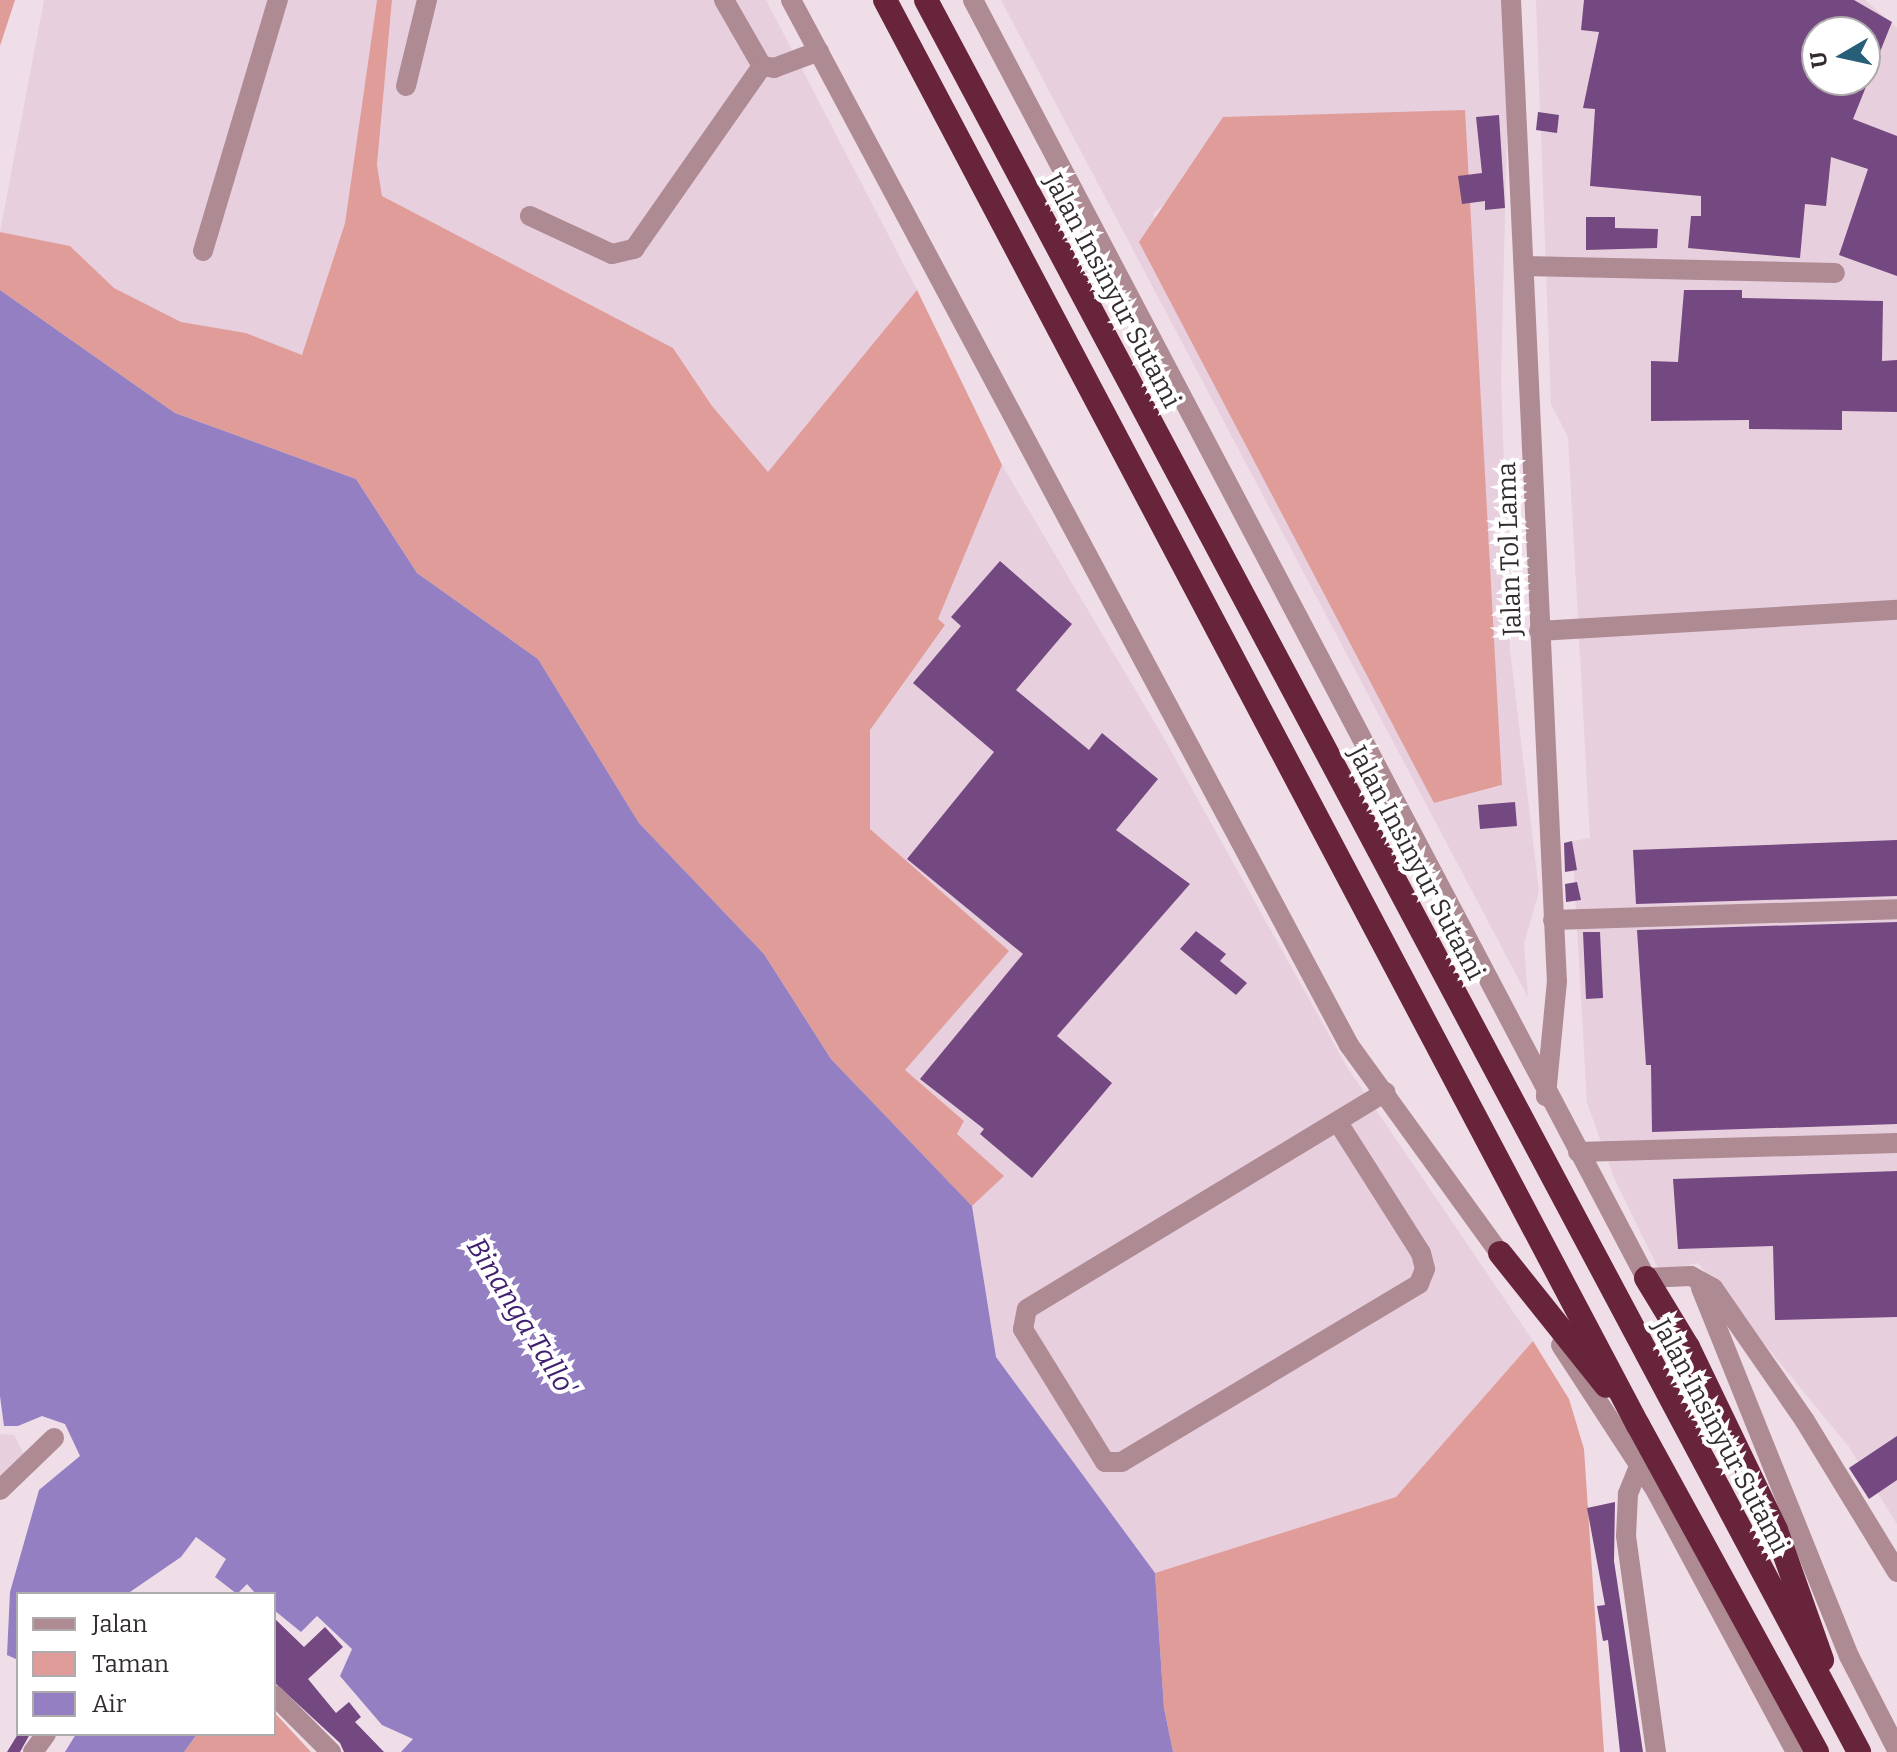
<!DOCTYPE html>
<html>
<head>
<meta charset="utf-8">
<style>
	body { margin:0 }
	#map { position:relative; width:1897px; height:1752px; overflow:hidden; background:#efdde8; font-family:Bitter,serif }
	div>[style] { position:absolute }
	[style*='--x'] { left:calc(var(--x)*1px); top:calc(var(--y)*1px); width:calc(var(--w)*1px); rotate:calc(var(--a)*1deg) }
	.built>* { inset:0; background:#e7cfde }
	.green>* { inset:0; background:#df9c98 }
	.water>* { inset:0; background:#937fc2 }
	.building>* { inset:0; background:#744880 }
	.minor>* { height:20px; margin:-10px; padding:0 10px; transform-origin:10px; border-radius:10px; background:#ae8a93 }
	.highway>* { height:24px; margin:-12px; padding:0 12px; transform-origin:12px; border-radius:12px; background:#68243b }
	span { translate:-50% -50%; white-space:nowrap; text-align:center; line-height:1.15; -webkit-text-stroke:8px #fff; paint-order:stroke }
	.street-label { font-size:26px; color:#322c30 }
	.water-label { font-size:28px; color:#402070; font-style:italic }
	.legend { position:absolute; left:16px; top:1592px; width:260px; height:144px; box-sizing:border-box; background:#fff; border:2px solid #adabac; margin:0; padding:10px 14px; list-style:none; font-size:24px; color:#322c30 }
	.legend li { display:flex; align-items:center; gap:16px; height:40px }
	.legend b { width:40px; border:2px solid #adabac }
	.north { position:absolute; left:1801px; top:16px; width:80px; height:80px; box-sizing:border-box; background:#fff; border:2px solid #adabac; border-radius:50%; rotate:261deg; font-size:22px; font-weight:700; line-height:32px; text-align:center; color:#322c30 }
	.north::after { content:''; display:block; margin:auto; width:28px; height:36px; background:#275e78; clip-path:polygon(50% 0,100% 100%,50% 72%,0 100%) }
</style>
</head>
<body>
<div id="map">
	<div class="built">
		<div style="clip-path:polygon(44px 0,377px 0,345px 223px,302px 356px,246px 333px,181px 322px,114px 288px,70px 246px,0 232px)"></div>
		<div style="clip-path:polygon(392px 0,766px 0,917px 290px,768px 473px,712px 406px,673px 348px,382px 196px,377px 165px)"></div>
		<div style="clip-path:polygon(evenodd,1001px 0,1503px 0,1508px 87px,1501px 379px,1510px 650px,1539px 891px,1524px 944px,1528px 997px,1001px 0,1223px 117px,1501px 786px,1434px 803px,1153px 214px,1171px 198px,1223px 117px)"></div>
		<div style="clip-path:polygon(evenodd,1536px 0,1865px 0,1897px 28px,1897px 1524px,1849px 1447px,1698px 1263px,1660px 1272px,1614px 1178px,1587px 1103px,1572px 841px,1590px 838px,1568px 437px,1551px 404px,1536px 0,1817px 32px,1865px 32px,1865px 80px,1817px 80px,1817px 32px)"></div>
		<div style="clip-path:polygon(1002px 465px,1162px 735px,1347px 1067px,1533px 1341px,1396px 1497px,1155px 1573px,996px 1357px,972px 1206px,1004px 1176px,957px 1134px,964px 1121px,905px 1070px,870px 829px,870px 730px,945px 625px,938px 619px)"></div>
		<div style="clip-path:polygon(0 1434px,14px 1435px,30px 1466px,0 1497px)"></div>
	</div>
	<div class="green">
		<div style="clip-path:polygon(0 0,15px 0,0 46px)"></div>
		<div style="clip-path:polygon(377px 0,392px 0,377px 165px,382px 196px,673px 348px,712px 406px,768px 472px,917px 290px,1002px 465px,938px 619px,945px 625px,870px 730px,870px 829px,1009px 951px,905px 1070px,964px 1121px,957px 1134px,1004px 1176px,972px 1206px,831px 1059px,764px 954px,639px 823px,538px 659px,417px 573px,356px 479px,175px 413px,0 290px,0 232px,70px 246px,114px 288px,181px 322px,246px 333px,302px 355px,345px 223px)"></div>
		<div style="clip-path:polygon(1465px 110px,1502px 785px,1434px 803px,1139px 242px,1223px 117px)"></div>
		<div style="clip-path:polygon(1533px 1341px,1569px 1399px,1584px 1449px,1604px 1752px,1173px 1752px,1164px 1708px,1155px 1573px,1396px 1497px)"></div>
		<div style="clip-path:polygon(274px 1712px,311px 1752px,184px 1752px,197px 1734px,274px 1734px)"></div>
	</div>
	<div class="water">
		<div style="clip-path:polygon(0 290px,175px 413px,356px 479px,417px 573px,538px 659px,639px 823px,764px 954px,831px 1059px,972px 1206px,996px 1357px,1155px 1573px,1164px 1708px,1173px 1752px,401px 1752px,413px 1739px,382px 1725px,340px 1676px,352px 1649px,317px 1616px,301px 1632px,274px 1610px,274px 1594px,256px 1594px,247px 1584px,237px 1594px,215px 1577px,226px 1559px,196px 1537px,181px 1557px,127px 1594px,18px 1594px,18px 1660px,7px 1655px,10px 1592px,39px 1490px,80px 1456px,65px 1424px,42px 1416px,18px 1426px,4px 1426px,0 1396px)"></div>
		<div style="clip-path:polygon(76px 1734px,197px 1734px,184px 1752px,65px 1752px)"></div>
	</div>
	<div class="building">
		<div style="clip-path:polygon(evenodd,1584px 0,1854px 0,1892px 22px,1853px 119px,1897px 136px,1897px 276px,1839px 255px,1868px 169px,1831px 157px,1826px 206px,1805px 204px,1800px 258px,1688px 248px,1691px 216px,1701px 216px,1701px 196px,1590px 186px,1595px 109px,1583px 108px,1599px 32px,1581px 30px,1584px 0,1817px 32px,1865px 32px,1865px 80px,1817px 80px,1817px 32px)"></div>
		<div style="clip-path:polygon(1538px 112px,1559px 115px,1557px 133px,1536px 130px)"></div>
		<div style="clip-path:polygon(1499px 115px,1505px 208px,1485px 210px,1485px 201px,1462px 204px,1458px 176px,1482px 173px,1476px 117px)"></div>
		<div style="clip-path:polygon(1586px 217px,1615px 217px,1615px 228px,1658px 229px,1657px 248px,1586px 250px)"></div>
		<div style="clip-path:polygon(1684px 290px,1742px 290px,1742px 298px,1883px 301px,1882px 361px,1897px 360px,1897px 412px,1842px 411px,1842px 430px,1749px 429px,1749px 420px,1651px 421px,1651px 361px,1678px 362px)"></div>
		<div style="clip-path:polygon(1000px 561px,1072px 624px,1016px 690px,1089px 750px,1102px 733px,1158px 779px,1116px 830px,1190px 884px,1057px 1036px,1112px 1083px,1032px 1178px,980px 1134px,984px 1129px,920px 1079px,1023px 954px,907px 859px,994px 752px,913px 683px,961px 626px,951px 617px)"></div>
		<div style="clip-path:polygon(1515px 802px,1517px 826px,1480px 829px,1478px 805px)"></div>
		<div style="clip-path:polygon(1897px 840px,1897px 896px,1636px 904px,1633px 850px)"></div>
		<div style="clip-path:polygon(1572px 841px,1577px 870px,1565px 872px,1564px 843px)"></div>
		<div style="clip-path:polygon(1577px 882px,1581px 900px,1566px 902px,1565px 884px)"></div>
		<div style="clip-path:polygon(1897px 922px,1897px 1124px,1652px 1132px,1651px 1065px,1646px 1065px,1637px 930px)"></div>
		<div style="clip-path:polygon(1196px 931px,1226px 954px,1220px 961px,1247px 983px,1236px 995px,1180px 949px)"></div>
		<div style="clip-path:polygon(1583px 932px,1600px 932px,1603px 998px,1586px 999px)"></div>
		<div style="clip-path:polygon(1897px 1171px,1897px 1317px,1775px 1320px,1773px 1246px,1678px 1249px,1673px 1179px)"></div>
		<div style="clip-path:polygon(1897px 1436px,1897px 1480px,1869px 1499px,1849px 1468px)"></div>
		<div style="clip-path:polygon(1615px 1502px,1614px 1561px,1643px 1752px,1620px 1752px,1608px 1640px,1603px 1641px,1597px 1606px,1605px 1605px,1587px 1508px)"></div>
		<div style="clip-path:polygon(274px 1618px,304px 1647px,325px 1627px,343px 1647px,308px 1679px,336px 1713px,349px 1702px,361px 1717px,355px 1722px,384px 1752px,344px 1752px,340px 1743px,274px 1682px)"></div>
		<div style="clip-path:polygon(18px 1734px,30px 1734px,20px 1752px,7px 1752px)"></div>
	</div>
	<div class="minor">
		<div style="--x:724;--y:0;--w:76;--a:60.1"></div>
		<div style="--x:762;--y:66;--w:12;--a:9"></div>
		<div style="--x:774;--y:68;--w:48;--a:-20.7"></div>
		<div style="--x:791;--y:0;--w:1185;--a:61.9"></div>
		<div style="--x:1349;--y:1045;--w:271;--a:54.1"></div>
		<div style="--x:973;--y:0;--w:1444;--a:62.23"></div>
		<div style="--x:1646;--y:1278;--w:45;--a:-2.5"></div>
		<div style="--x:1691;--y:1276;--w:25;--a:29"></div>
		<div style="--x:1713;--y:1288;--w:162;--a:55.3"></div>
		<div style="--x:1805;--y:1421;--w:177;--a:58.6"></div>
		<div style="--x:1511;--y:0;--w:982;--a:87.32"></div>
		<div style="--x:1557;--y:981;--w:116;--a:95.5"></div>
		<div style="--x:406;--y:86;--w:89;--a:-76.3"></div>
		<div style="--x:530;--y:216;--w:90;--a:24.9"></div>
		<div style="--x:612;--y:254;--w:23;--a:-13"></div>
		<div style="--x:634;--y:249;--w:223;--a:-55"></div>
		<div style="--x:203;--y:251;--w:262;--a:-73.4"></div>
		<div style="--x:1524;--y:266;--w:311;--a:1.3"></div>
		<div style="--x:1539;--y:631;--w:359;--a:-3.4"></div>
		<div style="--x:1553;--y:920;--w:344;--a:-1.8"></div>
		<div style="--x:1339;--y:1124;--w:153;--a:57.6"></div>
		<div style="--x:1421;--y:1253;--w:16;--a:76"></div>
		<div style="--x:1425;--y:1269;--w:16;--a:112"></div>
		<div style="--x:1419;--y:1284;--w:346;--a:149.1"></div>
		<div style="--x:1122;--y:1462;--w:17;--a:180"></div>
		<div style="--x:1105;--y:1462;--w:156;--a:-121.7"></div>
		<div style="--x:1023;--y:1329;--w:20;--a:-79"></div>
		<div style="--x:1027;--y:1309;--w:419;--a:-31.2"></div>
		<div style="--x:1578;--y:1152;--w:319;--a:-1.6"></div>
		<div style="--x:1701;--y:1288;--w:397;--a:68.1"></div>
		<div style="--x:1849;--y:1656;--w:106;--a:62.9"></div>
		<div style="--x:1561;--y:1345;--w:174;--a:56.9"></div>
		<div style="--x:1656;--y:1491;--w:296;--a:61.8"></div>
		<div style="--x:1642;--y:1459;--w:38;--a:112"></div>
		<div style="--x:1628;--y:1494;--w:42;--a:92.7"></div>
		<div style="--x:1626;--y:1536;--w:218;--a:82.1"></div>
		<div style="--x:0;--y:1490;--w:75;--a:-43.9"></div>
		<div style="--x:274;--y:1695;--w:81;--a:45"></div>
		<div style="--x:33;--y:1752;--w:22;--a:-54"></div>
	</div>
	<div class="highway">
		<div style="--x:885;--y:0;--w:1612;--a:62.15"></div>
		<div style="--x:1638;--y:1425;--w:373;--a:61.3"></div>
		<div style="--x:926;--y:0;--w:1985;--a:61.96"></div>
		<div style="--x:1500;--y:1253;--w:170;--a:51.4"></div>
		<div style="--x:1646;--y:1278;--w:81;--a:58.7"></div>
		<div style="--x:1688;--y:1347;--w:203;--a:64.3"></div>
		<div style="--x:1776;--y:1530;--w:138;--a:70.5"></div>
	</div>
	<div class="street-label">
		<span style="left:1112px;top:291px;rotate:62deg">Jalan Insinyur Sutami</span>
		<span style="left:1510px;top:549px;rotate:-92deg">Jalan Tol Lama</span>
		<span style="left:1416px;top:863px;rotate:62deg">Jalan Insinyur Sutami</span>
		<span style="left:1720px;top:1436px;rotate:62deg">Jalan Insinyur Sutami</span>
	</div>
	<div class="water-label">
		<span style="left:521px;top:1317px;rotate:58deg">Binanga Tallo'</span>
	</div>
	<ul class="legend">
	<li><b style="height:10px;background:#ae8a93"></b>Jalan</li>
	<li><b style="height:22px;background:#df9c98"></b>Taman</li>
	<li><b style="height:22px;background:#937fc2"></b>Air</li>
	</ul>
	<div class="north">U</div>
</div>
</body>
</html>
